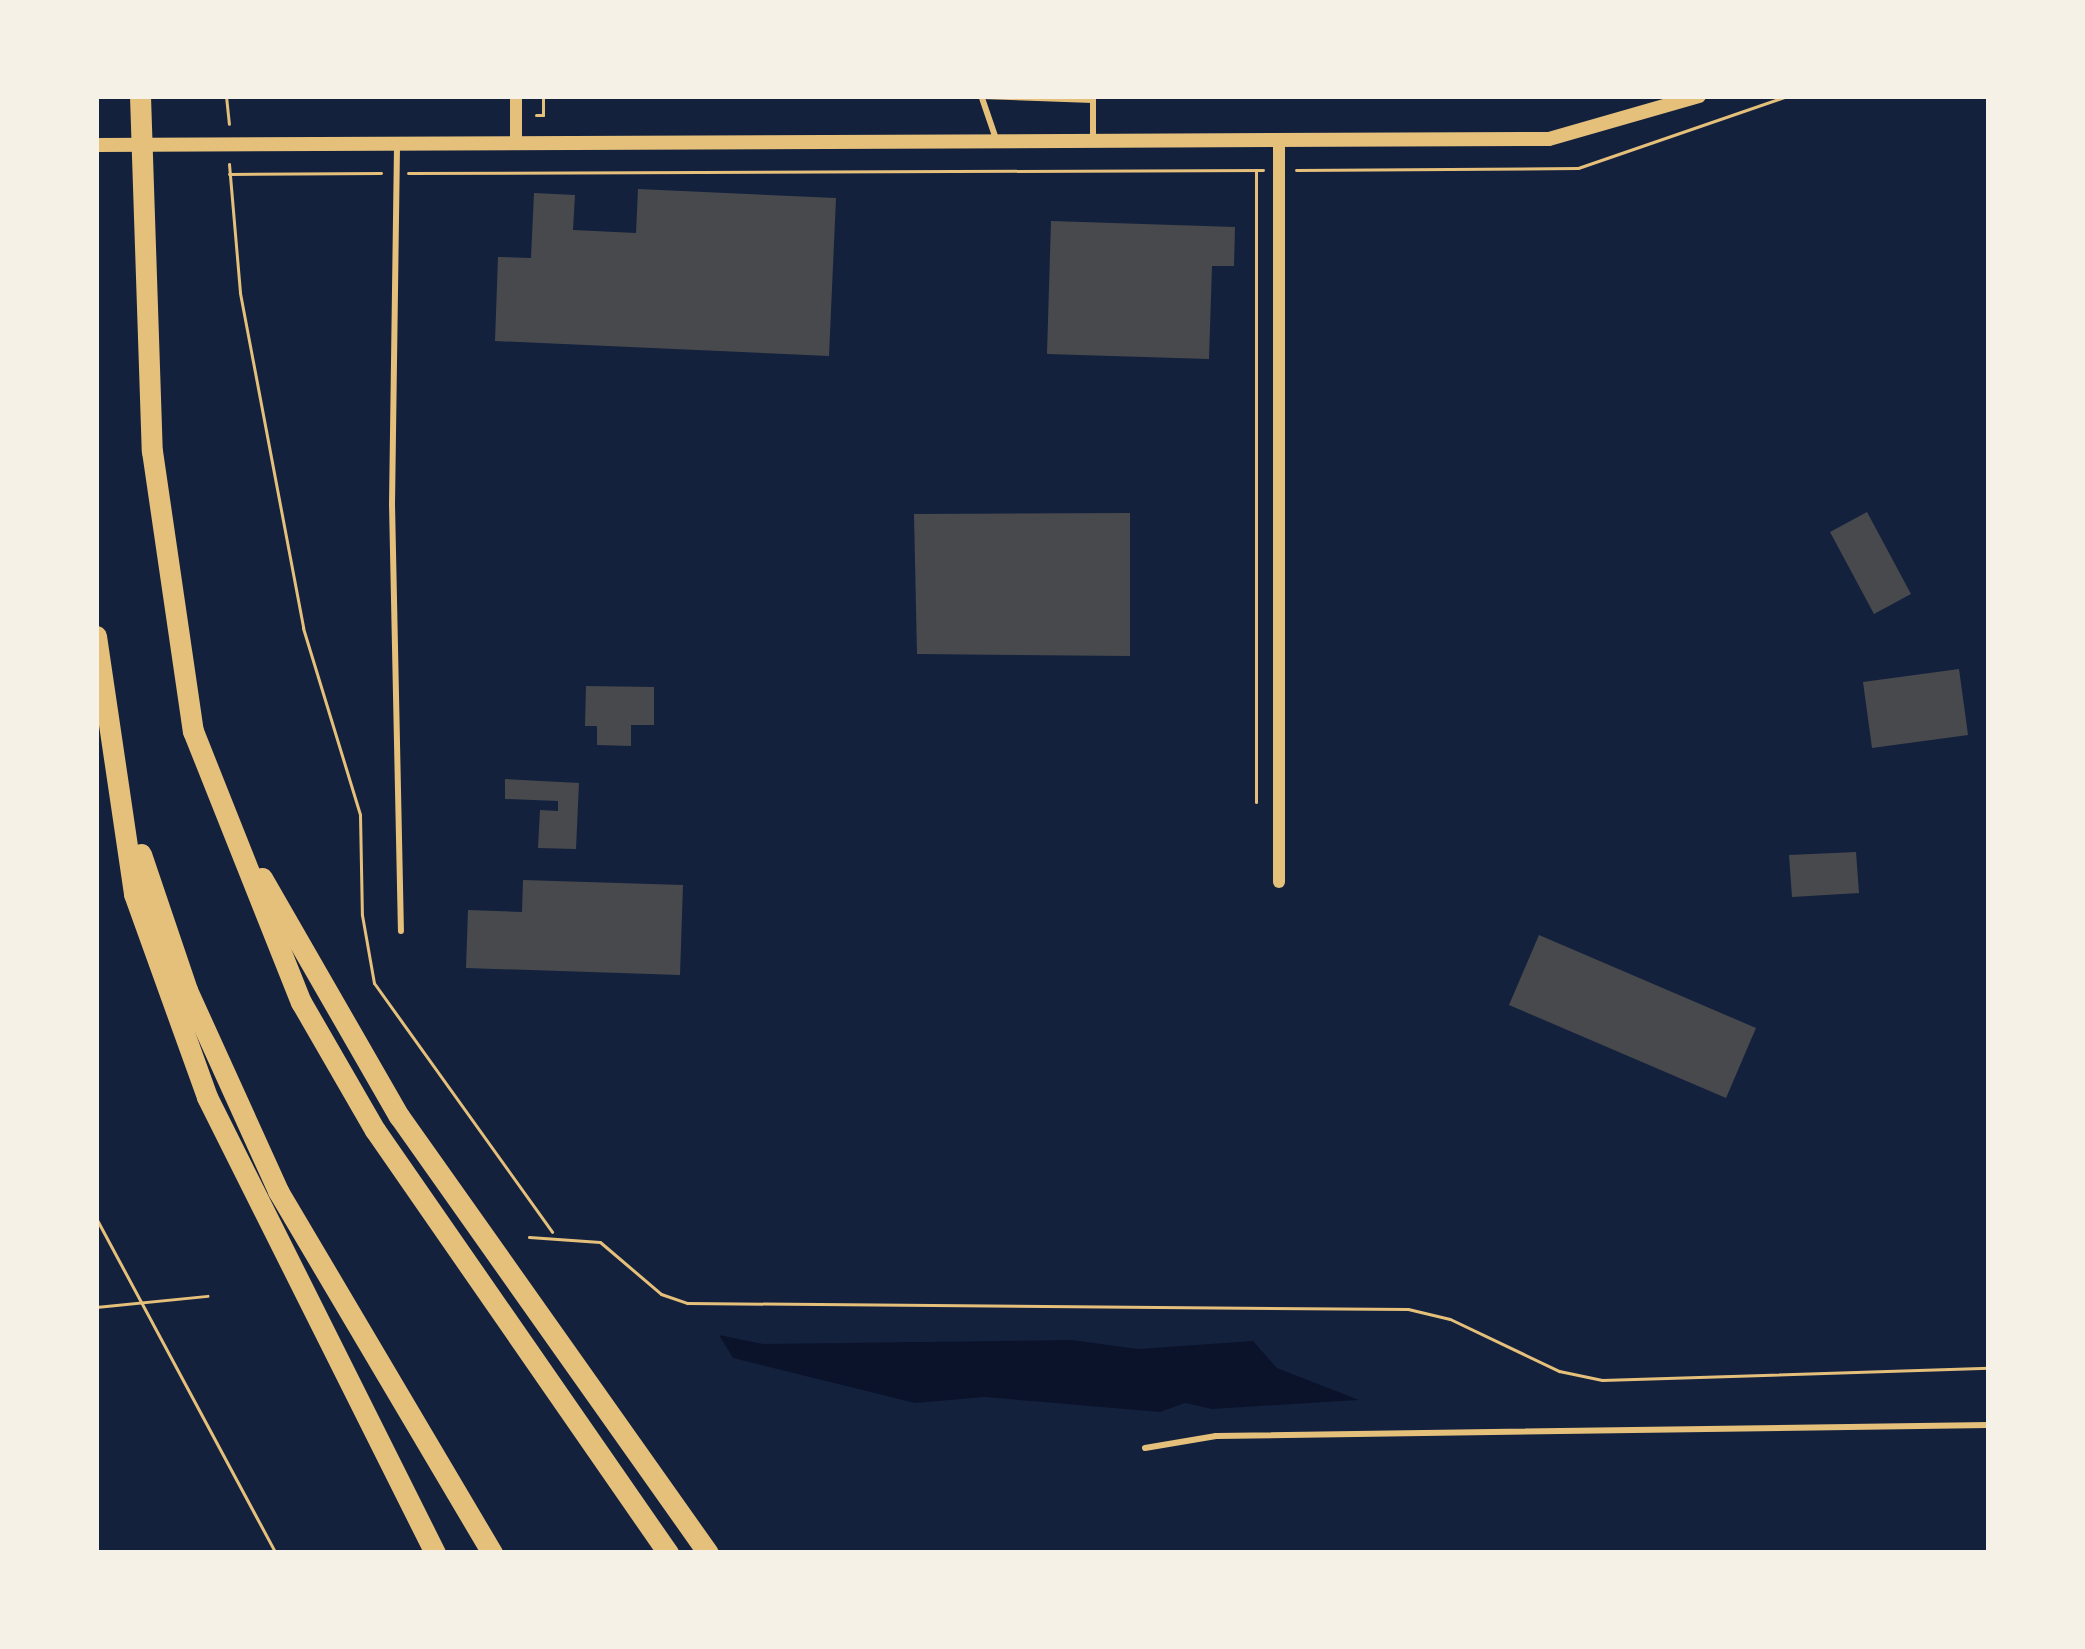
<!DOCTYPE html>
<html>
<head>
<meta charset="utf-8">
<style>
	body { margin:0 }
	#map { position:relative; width:2085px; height:1649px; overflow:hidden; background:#14213d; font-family:"Titillium Web",sans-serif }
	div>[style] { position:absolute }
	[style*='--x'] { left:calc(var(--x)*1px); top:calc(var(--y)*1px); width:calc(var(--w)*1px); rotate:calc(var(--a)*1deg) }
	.water>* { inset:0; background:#0b132b }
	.building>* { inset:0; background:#48494c }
	.path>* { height:3px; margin:-1.5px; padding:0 1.5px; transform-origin:1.5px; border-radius:1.5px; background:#e5c07b }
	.service>* { height:6px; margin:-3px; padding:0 3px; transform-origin:3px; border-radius:3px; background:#e5c07b }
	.minor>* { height:12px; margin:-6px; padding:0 6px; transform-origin:6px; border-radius:6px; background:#e5c07b }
	.tertiary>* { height:14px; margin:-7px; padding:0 7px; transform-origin:7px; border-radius:7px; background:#e5c07b }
	.motorway>* { height:21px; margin:-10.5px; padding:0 10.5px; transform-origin:10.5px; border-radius:10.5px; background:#e5c07b }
	span { translate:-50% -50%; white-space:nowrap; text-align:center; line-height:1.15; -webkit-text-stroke:12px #f6f1e7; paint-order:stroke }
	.frame { position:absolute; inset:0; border:99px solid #f6f1e7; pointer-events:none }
</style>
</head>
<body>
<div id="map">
	<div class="water">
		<div style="clip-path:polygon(719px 1335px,763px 1344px,1072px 1340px,1138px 1349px,1253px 1341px,1277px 1368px,1359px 1400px,1212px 1409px,1185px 1403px,1160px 1412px,985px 1397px,915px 1403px,733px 1358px)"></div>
	</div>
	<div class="building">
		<div style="clip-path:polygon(638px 189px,836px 198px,829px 356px,495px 341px,498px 257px,531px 258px,534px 193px,575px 195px,573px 230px,636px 233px)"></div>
		<div style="clip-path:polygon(1051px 221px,1235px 227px,1234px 266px,1212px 266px,1209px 359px,1047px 354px)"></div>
		<div style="clip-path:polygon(1867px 512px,1911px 594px,1874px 614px,1830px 532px)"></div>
		<div style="clip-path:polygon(1130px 513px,1130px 656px,917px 654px,914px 514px)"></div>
		<div style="clip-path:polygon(1959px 669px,1968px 735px,1872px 748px,1863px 682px)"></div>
		<div style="clip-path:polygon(586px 686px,654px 687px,654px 725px,631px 725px,631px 746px,597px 745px,597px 726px,585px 726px)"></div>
		<div style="clip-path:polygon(505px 779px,579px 783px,576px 849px,538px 848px,540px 810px,558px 811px,558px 801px,505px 799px)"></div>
		<div style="clip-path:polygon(1856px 852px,1859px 893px,1792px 897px,1789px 855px)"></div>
		<div style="clip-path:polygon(523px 880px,683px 885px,680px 975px,466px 968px,468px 910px,522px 912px)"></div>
		<div style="clip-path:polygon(1539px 935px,1756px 1028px,1726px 1098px,1509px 1005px)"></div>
	</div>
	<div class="path">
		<div style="--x:226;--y:96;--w:28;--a:84"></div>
		<div style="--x:536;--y:115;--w:7;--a:0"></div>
		<div style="--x:543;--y:115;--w:19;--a:-90"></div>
		<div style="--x:229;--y:164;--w:129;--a:85.1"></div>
		<div style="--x:240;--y:293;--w:341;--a:79.3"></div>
		<div style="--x:303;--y:628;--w:195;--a:73"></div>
		<div style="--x:360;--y:815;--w:100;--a:88.9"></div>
		<div style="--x:362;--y:915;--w:69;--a:80"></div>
		<div style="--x:374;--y:983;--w:306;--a:54.4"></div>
		<div style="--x:1296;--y:170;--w:282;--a:-0.4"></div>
		<div style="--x:1578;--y:168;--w:221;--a:-19"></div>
		<div style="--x:408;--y:173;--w:855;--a:-0.2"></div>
		<div style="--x:229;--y:174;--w:152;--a:-0.4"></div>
		<div style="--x:1256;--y:802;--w:630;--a:-90"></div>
		<div style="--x:96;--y:1218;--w:380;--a:61.8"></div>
		<div style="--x:529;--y:1237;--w:71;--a:4"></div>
		<div style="--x:600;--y:1242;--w:80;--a:40.4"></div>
		<div style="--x:661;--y:1294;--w:28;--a:19"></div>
		<div style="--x:687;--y:1303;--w:721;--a:0.48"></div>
		<div style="--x:1408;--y:1309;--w:43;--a:13.4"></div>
		<div style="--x:1450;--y:1319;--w:121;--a:25.5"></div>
		<div style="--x:1559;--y:1371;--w:44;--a:11.8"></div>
		<div style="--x:1602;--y:1380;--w:387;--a:-1.8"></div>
		<div style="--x:96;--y:1307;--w:112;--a:-5.7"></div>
	</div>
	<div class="service">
		<div style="--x:981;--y:96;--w:112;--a:2"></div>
		<div style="--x:1093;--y:100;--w:40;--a:90"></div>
		<div style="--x:982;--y:98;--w:43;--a:71.1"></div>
		<div style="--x:397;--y:147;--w:357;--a:90.8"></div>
		<div style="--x:392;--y:504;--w:427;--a:88.8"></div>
		<div style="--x:1145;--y:1448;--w:72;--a:-9.6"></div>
		<div style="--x:1216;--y:1436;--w:773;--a:-0.82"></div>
	</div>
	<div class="minor">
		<div style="--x:516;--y:96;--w:47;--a:90"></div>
		<div style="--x:1279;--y:882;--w:741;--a:-90"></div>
	</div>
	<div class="tertiary">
		<div style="--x:96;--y:145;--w:1453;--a:-0.24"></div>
		<div style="--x:1549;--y:139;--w:156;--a:-16"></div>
	</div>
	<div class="motorway">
		<div style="--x:140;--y:96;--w:355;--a:88.1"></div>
		<div style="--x:152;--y:451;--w:283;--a:81.7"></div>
		<div style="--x:193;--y:731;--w:292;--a:68.3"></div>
		<div style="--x:301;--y:1002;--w:148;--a:60"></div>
		<div style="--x:375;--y:1130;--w:515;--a:55.29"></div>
		<div style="--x:96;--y:636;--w:261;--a:81.6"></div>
		<div style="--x:134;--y:894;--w:216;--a:70.2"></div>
		<div style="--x:207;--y:1097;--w:510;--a:63.43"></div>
		<div style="--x:141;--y:854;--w:144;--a:71.3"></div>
		<div style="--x:187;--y:990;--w:221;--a:65.6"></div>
		<div style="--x:278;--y:1191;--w:421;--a:59.4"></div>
		<div style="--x:262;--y:878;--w:275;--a:60.1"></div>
		<div style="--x:399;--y:1116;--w:535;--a:54.74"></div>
	</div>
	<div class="frame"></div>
</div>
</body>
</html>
